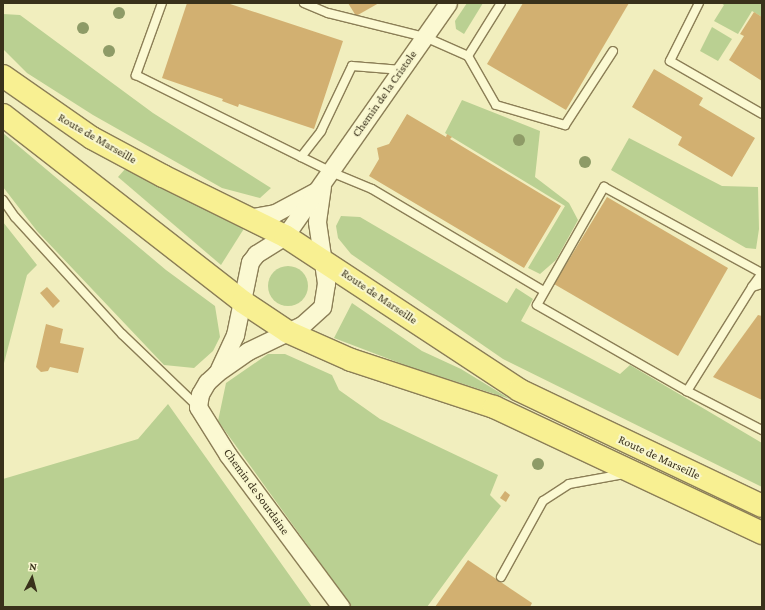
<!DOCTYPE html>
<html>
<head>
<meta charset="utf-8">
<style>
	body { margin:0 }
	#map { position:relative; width:765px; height:610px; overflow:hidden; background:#f1eebe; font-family:"Crimson Pro",serif }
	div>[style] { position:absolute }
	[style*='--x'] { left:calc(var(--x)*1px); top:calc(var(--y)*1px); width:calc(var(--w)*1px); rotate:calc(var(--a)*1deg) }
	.green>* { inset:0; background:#bad092 }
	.round { border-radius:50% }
	.building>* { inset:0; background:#d2b071 }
	.roads { filter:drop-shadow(1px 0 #8b7e56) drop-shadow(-1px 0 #8b7e56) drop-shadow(0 1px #8b7e56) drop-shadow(0 -1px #8b7e56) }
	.service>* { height:8px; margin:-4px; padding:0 4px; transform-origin:4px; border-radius:4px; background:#fbf9d2 }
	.minor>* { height:17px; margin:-8.5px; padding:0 8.5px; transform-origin:8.5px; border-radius:8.5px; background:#fbf9d2 }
	.primary>* { height:22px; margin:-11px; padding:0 11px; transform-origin:11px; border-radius:11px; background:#f8f092 }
	.trees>* { width:12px; height:12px; margin:-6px; border-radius:50%; background:#8e9b67 }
	span { translate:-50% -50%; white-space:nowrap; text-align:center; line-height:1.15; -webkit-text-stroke:4px #f8f6ce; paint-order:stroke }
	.street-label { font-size:12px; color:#39311b }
	.frame { position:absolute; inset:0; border:4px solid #39311b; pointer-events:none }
	.north { position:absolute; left:12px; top:558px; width:40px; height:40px; -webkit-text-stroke:3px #f8f6ce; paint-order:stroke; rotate:6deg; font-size:11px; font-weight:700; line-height:16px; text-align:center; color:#39311b }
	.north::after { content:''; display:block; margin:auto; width:14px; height:18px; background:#39311b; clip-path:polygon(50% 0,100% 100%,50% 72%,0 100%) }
</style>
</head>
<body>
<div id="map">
	<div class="green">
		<div style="clip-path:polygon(467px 3px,483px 3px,464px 34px,456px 29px,455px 21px)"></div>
		<div style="clip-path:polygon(721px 3px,762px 3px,762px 17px,752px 11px,738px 34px,714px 21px,724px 5px)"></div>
		<div style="clip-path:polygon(3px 14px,20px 15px,153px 113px,271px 188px,260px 198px,222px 188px,93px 115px,27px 73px,3px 49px)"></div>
		<div style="clip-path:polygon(712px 27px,732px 39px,718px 61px,700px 51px)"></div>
		<div style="clip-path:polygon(462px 100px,540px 131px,535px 177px,569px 203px,578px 220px,556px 260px,540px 274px,528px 268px,565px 206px,445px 133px)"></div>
		<div style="clip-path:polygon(3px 133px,166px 270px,215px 306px,220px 337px,213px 351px,194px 368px,164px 365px,37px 231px,3px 187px)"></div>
		<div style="clip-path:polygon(629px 138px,722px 186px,758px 187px,759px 229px,756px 249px,746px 248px,611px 170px)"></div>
		<div style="clip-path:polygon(126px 168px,245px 227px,221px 265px,118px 177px)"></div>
		<div style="clip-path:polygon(341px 216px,360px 217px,507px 303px,516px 288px,533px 299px,521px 321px,620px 374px,630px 365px,762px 443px,762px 487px,503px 359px,351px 254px,338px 238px,336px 226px)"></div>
		<div style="clip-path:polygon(3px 222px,37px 265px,27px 275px,3px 367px)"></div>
		<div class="round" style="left:268px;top:266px;width:40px;height:40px"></div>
		<div style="clip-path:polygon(352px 303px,422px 351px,461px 369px,510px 399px,410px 367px,334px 338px)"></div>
		<div style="clip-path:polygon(268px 354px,285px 354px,332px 375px,339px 390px,380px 419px,498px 475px,490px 495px,501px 506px,427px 607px,352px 607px,218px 421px,226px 383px)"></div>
		<div style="clip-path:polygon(168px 404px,312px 607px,3px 607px,3px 479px,138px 439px)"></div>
	</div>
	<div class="building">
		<div style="clip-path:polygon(187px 3px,227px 3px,343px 41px,314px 129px,239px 104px,238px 107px,222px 101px,223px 99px,162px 78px)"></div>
		<div style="clip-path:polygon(348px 3px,379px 3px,356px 16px)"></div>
		<div style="clip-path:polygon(523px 3px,629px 3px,566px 110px,487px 64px)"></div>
		<div style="clip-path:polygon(754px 12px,762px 17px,762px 81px,729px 60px,744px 36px,740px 34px)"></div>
		<div style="clip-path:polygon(654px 69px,703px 98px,699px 105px,755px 138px,732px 177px,678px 145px,682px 137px,632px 107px)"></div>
		<div style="clip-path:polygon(407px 114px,446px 137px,447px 134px,452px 137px,450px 139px,561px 206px,524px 268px,369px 176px,379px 159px,377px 148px,389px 144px)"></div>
		<div style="clip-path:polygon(607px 197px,728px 268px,678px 356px,554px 284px)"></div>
		<div style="clip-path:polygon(47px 287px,60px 301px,53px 308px,40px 293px)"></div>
		<div style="clip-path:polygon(758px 315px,762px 316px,762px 400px,713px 377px)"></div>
		<div style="clip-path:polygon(46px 324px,63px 329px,60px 343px,84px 348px,78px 373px,50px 367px,48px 371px,41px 372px,36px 367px)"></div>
		<div style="clip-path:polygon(505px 491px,510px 495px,506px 502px,500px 498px)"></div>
		<div style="clip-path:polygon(468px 560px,532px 603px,530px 607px,435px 607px)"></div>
	</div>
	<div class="roads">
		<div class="service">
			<div style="--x:162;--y:3;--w:77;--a:109.9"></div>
			<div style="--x:136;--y:75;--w:218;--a:26.4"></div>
			<div style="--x:331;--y:172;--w:44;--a:22.5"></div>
			<div style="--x:372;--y:189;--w:200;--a:30.7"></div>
			<div style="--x:304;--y:3;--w:26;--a:23"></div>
			<div style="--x:328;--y:13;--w:100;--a:13.9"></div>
			<div style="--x:425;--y:37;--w:47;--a:23.8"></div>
			<div style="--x:468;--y:56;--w:62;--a:-58.1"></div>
			<div style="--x:699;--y:3;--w:65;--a:116.6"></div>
			<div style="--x:670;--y:61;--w:106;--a:29.9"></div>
			<div style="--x:468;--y:56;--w:56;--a:60.3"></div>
			<div style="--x:496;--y:105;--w:72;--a:16.2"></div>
			<div style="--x:565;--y:125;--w:88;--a:-57"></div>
			<div style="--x:301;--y:157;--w:33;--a:-52"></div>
			<div style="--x:321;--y:131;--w:72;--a:-64.5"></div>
			<div style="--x:352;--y:66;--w:50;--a:4.6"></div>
			<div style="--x:3;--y:200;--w:21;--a:55"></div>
			<div style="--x:15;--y:217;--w:159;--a:47.6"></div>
			<div style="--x:122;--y:334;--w:104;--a:43.8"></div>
			<div style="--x:762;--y:284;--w:10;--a:163"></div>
			<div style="--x:752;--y:287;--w:123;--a:122"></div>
			<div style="--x:687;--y:391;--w:85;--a:27.5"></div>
			<div style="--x:687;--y:391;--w:173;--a:-150.2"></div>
			<div style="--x:537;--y:305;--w:136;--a:-60.4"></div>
			<div style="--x:604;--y:187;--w:180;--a:28.6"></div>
			<div style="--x:762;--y:273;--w:17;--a:126"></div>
			<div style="--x:501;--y:577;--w:87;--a:-61.1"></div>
			<div style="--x:543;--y:501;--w:31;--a:-33"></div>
			<div style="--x:569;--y:484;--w:56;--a:-10.3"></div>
		</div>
		<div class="minor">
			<div style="--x:322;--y:186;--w:36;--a:98"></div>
			<div style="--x:317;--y:222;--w:62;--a:81.6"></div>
			<div style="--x:326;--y:283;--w:24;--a:99"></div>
			<div style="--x:322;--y:307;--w:27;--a:138"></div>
			<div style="--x:302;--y:325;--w:60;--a:154.3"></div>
			<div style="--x:248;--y:351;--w:38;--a:145"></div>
			<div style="--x:217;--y:373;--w:13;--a:138"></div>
			<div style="--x:207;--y:382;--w:14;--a:120"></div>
			<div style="--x:200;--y:394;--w:13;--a:99"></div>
			<div style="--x:198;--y:407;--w:57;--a:58"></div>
			<div style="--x:228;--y:455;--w:189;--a:53.4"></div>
			<div style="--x:247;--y:218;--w:28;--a:-10"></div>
			<div style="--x:275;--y:213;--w:44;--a:-28.3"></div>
			<div style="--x:219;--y:369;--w:38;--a:-65"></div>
			<div style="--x:235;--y:335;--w:75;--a:-78.4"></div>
			<div style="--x:250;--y:262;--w:10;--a:-53"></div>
			<div style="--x:256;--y:254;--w:34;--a:-32"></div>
			<div style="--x:285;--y:236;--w:284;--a:-55"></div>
		</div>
		<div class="primary">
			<div style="--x:3;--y:76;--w:108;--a:34.9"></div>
			<div style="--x:92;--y:138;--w:81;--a:28.2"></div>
			<div style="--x:163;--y:176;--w:136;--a:26.2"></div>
			<div style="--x:285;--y:236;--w:280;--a:33.3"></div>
			<div style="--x:519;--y:390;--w:269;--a:25.5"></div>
			<div style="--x:3;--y:115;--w:304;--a:37.9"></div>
			<div style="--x:243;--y:302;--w:54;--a:33.7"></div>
			<div style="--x:288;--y:332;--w:69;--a:24"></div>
			<div style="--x:351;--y:360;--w:151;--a:18.2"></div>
			<div style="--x:494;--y:407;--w:296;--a:25.2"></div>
		</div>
	</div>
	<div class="trees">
		<div style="left:119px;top:13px"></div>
		<div style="left:83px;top:28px"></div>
		<div style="left:109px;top:51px"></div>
		<div style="left:519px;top:140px"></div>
		<div style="left:585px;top:162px"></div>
		<div style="left:538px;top:464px"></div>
	</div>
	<div class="street-label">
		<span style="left:385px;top:94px;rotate:-55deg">Chemin de la Cristole</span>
		<span style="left:97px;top:139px;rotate:30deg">Route de Marseille</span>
		<span style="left:379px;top:297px;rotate:34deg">Route de Marseille</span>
		<span style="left:659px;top:458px;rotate:25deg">Route de Marseille</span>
		<span style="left:256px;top:492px;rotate:54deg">Chemin de Sourdaine</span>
	</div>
	<div class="frame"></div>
	<div class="north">N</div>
</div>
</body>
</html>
